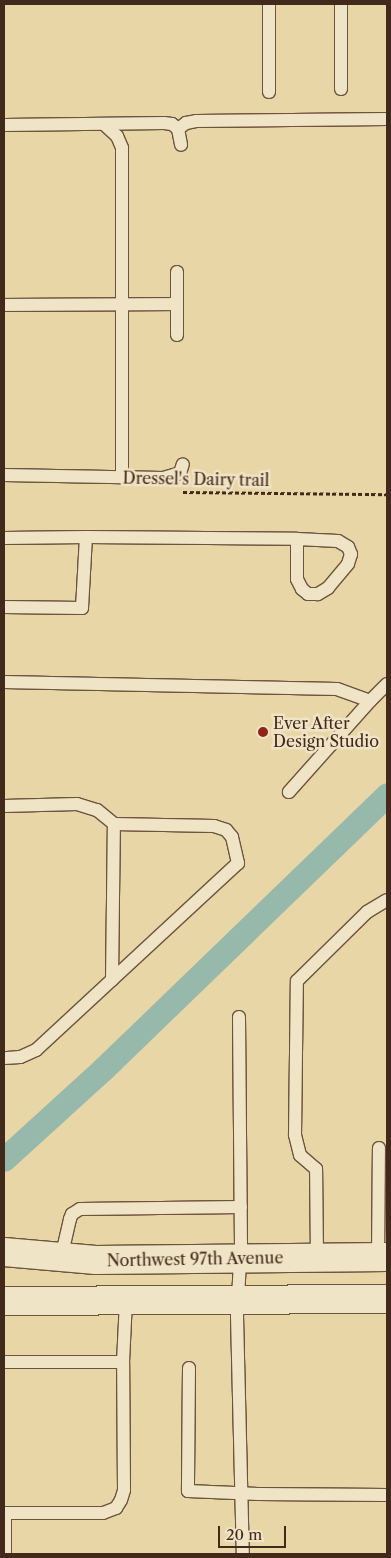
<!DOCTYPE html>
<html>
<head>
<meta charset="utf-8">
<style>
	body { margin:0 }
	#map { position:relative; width:391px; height:1558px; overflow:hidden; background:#e8d6a7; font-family:"Libre Caslon Text",serif }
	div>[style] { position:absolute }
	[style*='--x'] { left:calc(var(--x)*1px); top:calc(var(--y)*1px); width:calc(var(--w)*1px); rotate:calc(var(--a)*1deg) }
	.canal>* { height:24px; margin:-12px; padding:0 12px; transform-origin:12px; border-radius:12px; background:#97b9ab }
	.path>* { height:3px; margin-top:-1.5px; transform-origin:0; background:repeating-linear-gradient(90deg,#42291b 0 4px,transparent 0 6.5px) }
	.roads { filter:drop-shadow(1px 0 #6c543e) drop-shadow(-1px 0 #6c543e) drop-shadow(0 1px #6c543e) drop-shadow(0 -1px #6c543e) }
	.lane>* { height:12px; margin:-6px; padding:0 6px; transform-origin:6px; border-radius:6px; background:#f0e4c6 }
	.secondary>* { height:28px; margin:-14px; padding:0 14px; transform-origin:14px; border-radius:14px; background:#f0e4c6 }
	.dots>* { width:14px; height:14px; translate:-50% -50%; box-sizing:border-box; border:2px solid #f0e4c6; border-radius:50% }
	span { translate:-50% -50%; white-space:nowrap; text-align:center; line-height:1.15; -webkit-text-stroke:5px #f0e4c6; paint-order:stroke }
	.street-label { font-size:16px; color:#42291b }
	.poi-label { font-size:16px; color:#42291b }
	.left { translate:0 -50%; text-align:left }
	.frame { position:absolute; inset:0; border:5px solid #42291b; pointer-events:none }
	.scale { position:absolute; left:218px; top:1526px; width:68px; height:22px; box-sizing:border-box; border:2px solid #42291b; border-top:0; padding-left:6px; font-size:15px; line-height:18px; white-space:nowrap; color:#42291b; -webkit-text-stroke:4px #f0e4c6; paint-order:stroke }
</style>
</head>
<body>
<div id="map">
	<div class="canal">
		<div style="--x:4;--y:1160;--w:134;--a:-42.3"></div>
		<div style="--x:103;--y:1070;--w:395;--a:-44"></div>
	</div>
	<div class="path">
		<div style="--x:183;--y:492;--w:204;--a:0.6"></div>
	</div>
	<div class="roads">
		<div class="lane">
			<div style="--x:269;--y:4;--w:88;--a:90"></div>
			<div style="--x:341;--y:89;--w:85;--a:-90"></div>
			<div style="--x:104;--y:124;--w:18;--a:43"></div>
			<div style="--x:117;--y:136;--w:13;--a:67"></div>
			<div style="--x:122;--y:148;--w:329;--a:90"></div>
			<div style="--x:4;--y:125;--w:160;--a:-0.7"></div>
			<div style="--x:164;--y:123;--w:8;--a:7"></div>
			<div style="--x:172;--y:124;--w:8;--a:40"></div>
			<div style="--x:178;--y:129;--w:16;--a:79"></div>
			<div style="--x:178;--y:129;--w:10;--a:-37"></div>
			<div style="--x:186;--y:123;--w:10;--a:-11"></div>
			<div style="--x:196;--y:121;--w:191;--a:-0.6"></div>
			<div style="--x:4;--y:305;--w:173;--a:-0.3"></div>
			<div style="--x:177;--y:335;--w:63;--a:-90"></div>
			<div style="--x:4;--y:475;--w:159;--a:1.1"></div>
			<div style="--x:163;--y:478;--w:18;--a:-16"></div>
			<div style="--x:180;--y:473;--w:9;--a:-72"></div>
			<div style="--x:4;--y:538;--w:82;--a:-0.7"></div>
			<div style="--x:4;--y:607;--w:78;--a:0.7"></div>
			<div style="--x:82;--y:608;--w:71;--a:-86.8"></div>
			<div style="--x:86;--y:537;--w:211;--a:0.5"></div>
			<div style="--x:297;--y:539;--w:41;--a:2.8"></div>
			<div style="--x:338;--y:541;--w:12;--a:31"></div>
			<div style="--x:348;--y:547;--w:8;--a:67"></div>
			<div style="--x:351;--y:554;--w:10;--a:107"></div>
			<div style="--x:348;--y:564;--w:31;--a:130"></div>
			<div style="--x:328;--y:588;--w:12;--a:149"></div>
			<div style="--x:318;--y:594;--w:10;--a:180"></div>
			<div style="--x:308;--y:594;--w:8;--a:-140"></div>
			<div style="--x:302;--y:589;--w:11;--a:-117"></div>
			<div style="--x:297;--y:579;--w:40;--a:-90"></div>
			<div style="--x:4;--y:682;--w:333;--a:1.2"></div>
			<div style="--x:337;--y:689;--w:35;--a:20"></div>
			<div style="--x:370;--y:701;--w:122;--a:131.7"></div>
			<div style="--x:370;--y:701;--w:24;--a:-45"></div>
			<div style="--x:4;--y:806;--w:73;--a:-1.6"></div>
			<div style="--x:77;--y:804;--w:21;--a:17"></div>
			<div style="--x:97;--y:810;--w:22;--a:39"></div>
			<div style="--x:114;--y:824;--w:100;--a:1.1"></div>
			<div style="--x:214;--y:826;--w:13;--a:18"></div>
			<div style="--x:226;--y:830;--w:9;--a:49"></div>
			<div style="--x:232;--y:837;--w:27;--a:77"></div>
			<div style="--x:238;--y:863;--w:275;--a:137.2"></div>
			<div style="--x:36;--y:1050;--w:17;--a:156"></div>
			<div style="--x:20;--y:1057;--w:16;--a:176"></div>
			<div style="--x:112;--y:980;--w:156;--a:-89.3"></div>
			<div style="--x:239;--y:1017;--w:226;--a:89.5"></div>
			<div style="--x:241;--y:1243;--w:73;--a:93.1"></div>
			<div style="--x:237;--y:1316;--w:238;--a:88.6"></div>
			<div style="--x:378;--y:1257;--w:109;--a:-89.5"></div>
			<div style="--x:61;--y:1258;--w:40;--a:-77"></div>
			<div style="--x:70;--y:1219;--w:5;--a:-68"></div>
			<div style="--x:72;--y:1214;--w:9;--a:-32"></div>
			<div style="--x:80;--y:1209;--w:161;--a:-0.7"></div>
			<div style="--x:317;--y:1258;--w:89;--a:-90.6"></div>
			<div style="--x:316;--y:1169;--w:21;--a:-139"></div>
			<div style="--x:300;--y:1155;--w:21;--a:-104"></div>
			<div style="--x:295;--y:1135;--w:154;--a:-89.3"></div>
			<div style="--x:297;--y:981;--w:98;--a:-44.6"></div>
			<div style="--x:367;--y:912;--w:23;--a:-31"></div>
			<div style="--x:4;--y:1362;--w:119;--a:0"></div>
			<div style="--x:189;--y:1368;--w:123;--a:90.5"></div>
			<div style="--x:188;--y:1491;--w:70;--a:2.5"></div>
			<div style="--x:258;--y:1494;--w:129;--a:0.4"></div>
			<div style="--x:4;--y:1513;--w:99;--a:0"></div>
			<div style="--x:103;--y:1513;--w:14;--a:-21"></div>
			<div style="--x:116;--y:1508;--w:9;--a:-58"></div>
			<div style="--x:121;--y:1500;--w:10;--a:-73"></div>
			<div style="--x:124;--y:1490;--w:128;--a:-90.4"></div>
			<div style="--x:123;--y:1362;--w:61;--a:-87.2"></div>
			<div style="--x:5;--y:1554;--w:41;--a:-90"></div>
		</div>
		<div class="secondary">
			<div style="--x:4;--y:1252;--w:92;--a:5"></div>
			<div style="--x:96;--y:1260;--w:291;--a:-0.6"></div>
			<div style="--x:4;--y:1301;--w:383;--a:-0.3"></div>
		</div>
	</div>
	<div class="dots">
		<div style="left:263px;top:732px;background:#8f2418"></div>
	</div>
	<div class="street-label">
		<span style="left:196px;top:479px;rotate:1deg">Dressel's Dairy trail</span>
		<span style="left:195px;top:1259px;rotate:-1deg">Northwest 97th Avenue</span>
	</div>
	<div class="poi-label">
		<span class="left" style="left:273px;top:732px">Ever After<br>Design Studio</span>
	</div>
	<div class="frame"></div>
	<div class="scale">20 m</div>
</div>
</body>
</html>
